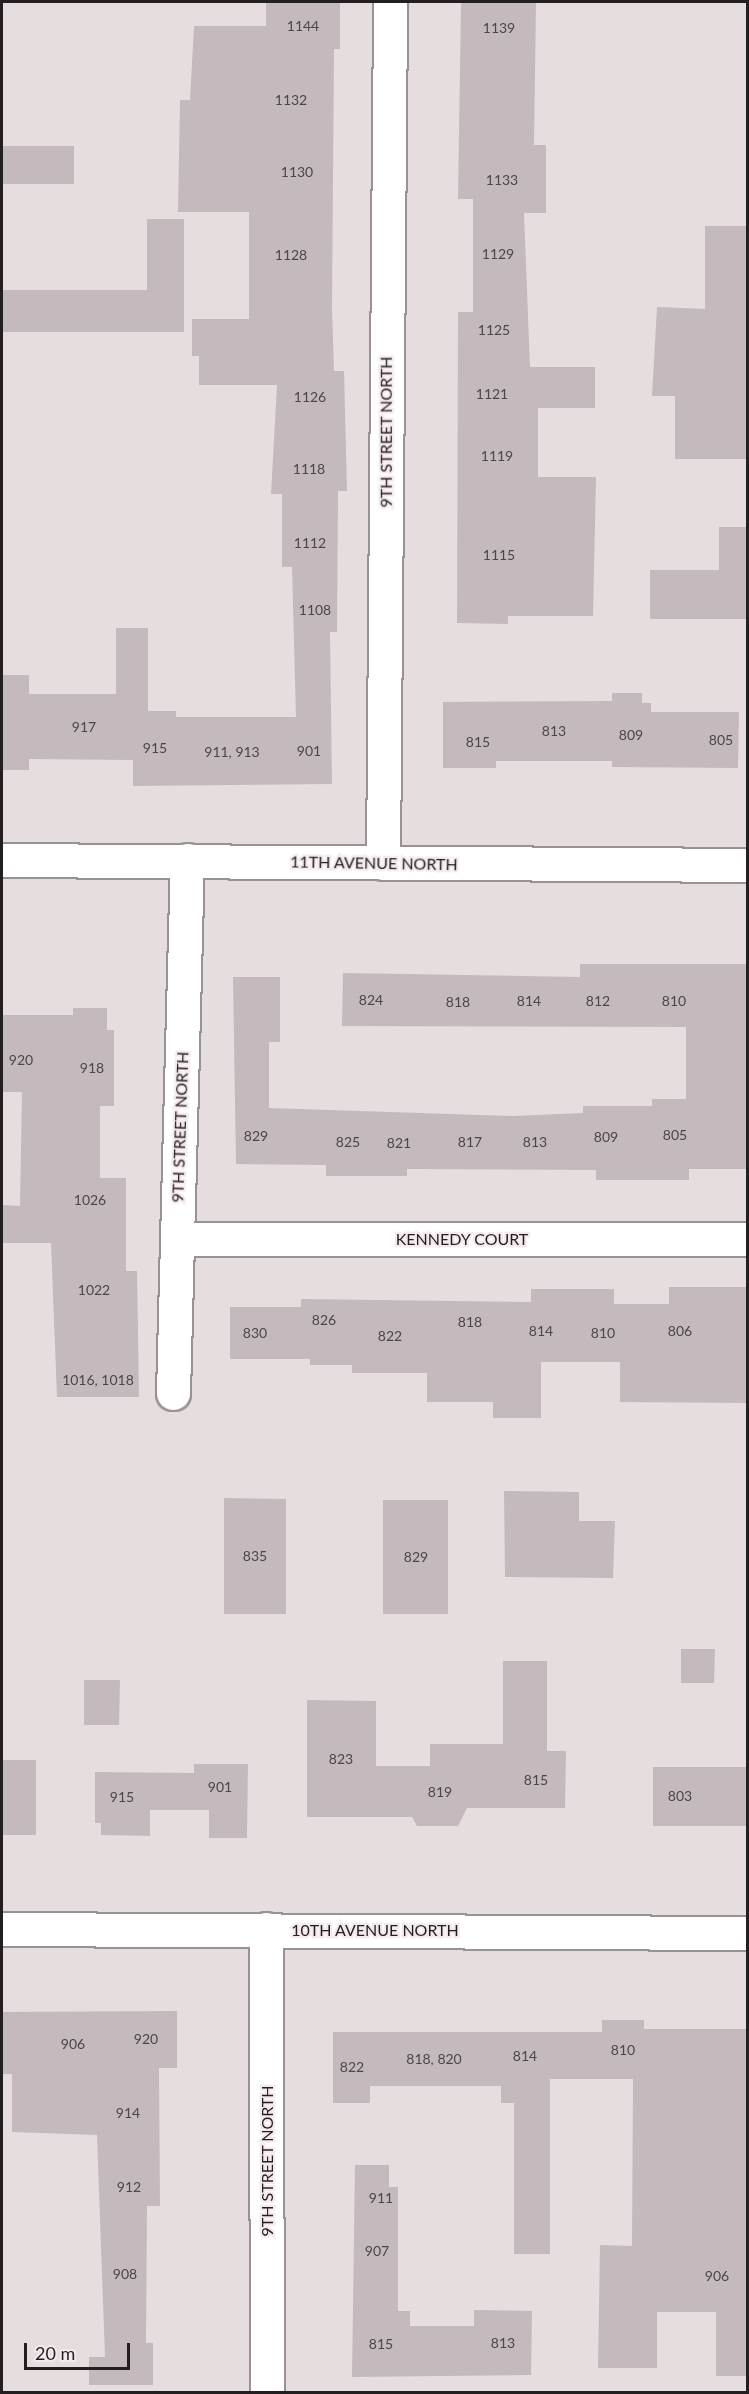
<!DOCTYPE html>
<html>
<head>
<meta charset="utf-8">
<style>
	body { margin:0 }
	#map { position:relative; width:749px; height:2394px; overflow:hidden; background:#e6dddf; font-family:Lato,sans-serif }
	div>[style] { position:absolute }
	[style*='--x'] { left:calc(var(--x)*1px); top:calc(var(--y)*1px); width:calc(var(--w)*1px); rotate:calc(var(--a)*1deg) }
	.building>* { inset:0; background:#c4babd }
	.roads { filter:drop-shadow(2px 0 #9a9194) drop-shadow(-2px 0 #9a9194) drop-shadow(0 2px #9a9194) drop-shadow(0 -2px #9a9194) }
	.minor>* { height:33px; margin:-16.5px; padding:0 16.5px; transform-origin:16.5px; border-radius:16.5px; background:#fff }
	span { translate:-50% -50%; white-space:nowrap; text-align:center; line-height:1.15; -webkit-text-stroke:4.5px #f4eaed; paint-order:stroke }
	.number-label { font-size:14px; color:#4b4647 }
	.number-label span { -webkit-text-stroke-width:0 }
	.street-label { font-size:16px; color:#231f20 }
	.frame { position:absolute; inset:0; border:3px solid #231f20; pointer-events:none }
	.scale { position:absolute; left:24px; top:2343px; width:106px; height:27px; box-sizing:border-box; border:3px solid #231f20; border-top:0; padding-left:8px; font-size:18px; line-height:21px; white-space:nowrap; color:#231f20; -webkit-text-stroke:4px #f4eaed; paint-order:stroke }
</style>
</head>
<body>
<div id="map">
	<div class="building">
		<div style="clip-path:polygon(266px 3px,340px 3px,340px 49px,334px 49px,332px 309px,334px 371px,344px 371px,347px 491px,338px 491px,337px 632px,330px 632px,332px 784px,133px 786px,133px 760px,29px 759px,29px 770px,2px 770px,2px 675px,29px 675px,29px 694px,116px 694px,116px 628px,148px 628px,148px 711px,176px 711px,176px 717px,296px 717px,292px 567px,282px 567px,282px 494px,271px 494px,277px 385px,199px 385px,199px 356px,192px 356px,192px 319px,249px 319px,249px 212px,178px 212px,180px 100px,190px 100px,194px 26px,266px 26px)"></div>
		<div style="clip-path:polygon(461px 3px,536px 3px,534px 145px,546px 145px,546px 213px,524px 213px,530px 367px,595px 367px,595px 408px,538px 408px,538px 477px,596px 477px,593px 616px,508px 616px,508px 624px,457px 623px,458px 312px,473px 312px,473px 199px,458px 199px)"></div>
		<div style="clip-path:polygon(2px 146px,74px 146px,74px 184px,2px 184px)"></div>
		<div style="clip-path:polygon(147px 219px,184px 219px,184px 332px,2px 332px,2px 290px,147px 290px)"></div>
		<div style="clip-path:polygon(705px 226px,747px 226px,747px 459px,675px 459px,675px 396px,652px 396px,657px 307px,705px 309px)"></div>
		<div style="clip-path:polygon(719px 527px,747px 527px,747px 619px,650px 619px,650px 570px,719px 570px)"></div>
		<div style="clip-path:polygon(612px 693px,642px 693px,642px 703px,651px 703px,651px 712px,739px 712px,738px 768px,612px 767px,612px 761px,496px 761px,496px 768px,443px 768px,443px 702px,612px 701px)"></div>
		<div style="clip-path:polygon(580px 964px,747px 964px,747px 1169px,689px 1169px,689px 1180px,596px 1180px,596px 1170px,417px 1169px,407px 1169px,407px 1176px,326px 1176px,326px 1165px,236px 1164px,233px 977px,280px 977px,280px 1042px,269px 1042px,269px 1108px,513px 1116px,583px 1113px,583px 1106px,652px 1106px,652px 1099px,686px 1099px,686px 1027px,342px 1026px,343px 973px,580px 977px)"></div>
		<div style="clip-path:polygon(73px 1008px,107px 1008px,107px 1030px,114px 1030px,114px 1106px,100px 1106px,100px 1178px,126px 1178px,126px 1271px,137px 1271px,139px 1397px,57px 1397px,51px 1243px,3px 1243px,3px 1205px,20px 1206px,22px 1092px,2px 1092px,2px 1015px,73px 1015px)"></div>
		<div style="clip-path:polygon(669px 1287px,747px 1287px,747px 1403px,620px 1402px,620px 1362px,541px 1362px,541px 1418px,493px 1418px,493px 1402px,427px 1402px,427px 1373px,352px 1373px,352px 1365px,310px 1365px,310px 1359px,230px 1359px,230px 1307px,301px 1307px,301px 1299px,531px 1302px,531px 1289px,614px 1289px,614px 1304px,669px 1304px)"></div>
		<div style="clip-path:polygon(504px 1491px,579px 1492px,579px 1521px,615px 1521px,613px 1578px,505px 1577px)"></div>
		<div style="clip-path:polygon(224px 1498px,286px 1499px,286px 1614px,224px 1614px)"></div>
		<div style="clip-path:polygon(383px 1500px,448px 1500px,448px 1614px,383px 1614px)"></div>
		<div style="clip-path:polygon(681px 1649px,715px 1649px,714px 1683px,681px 1683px)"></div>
		<div style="clip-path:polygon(503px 1661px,547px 1661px,547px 1751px,566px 1751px,565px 1808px,467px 1808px,458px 1826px,417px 1826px,412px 1817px,307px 1817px,307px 1700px,376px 1701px,376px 1766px,430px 1766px,430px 1744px,503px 1744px)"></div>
		<div style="clip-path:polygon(84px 1680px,120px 1680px,119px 1725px,84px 1725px)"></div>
		<div style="clip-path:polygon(2px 1760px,36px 1760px,36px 1835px,2px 1835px)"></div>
		<div style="clip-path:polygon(194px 1764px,248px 1764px,247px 1838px,209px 1838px,209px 1810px,150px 1810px,150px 1836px,101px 1835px,101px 1823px,95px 1823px,95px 1772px,194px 1773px)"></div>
		<div style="clip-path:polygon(653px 1767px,747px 1767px,747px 1826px,653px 1826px)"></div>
		<div style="clip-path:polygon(177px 2011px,177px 2068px,159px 2068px,160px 2206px,147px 2206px,146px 2343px,153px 2343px,153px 2385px,89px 2385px,89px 2357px,105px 2357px,97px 2135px,12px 2132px,12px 2074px,2px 2074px,2px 2012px)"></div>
		<div style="clip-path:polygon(602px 2020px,644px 2020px,644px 2029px,747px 2029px,747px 2376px,716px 2376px,716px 2312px,657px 2312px,657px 2368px,598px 2368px,600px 2245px,632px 2246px,633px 2079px,550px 2079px,550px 2254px,514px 2254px,514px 2103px,501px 2103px,501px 2086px,370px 2086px,370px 2103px,333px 2103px,333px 2032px,602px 2032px)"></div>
		<div style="clip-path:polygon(355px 2165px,389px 2165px,389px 2187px,398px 2187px,398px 2311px,410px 2311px,410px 2326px,474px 2326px,474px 2310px,532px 2311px,531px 2375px,352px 2377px)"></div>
	</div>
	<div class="roads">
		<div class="minor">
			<div style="--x:2;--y:860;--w:746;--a:0.38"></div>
			<div style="--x:383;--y:863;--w:861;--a:-89.53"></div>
			<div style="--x:177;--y:1239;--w:571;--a:0"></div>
			<div style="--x:173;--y:1393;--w:533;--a:-88.5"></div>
			<div style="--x:2;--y:1929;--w:746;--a:0.31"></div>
			<div style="--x:266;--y:1929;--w:463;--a:89.9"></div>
		</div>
	</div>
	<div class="number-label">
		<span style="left:303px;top:26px">1144</span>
		<span style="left:499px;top:28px">1139</span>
		<span style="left:291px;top:100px">1132</span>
		<span style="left:297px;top:172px">1130</span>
		<span style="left:502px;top:180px">1133</span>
		<span style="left:498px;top:254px">1129</span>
		<span style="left:291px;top:255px">1128</span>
		<span style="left:494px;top:330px">1125</span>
		<span style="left:492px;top:394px">1121</span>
		<span style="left:310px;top:397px">1126</span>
		<span style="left:497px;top:456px">1119</span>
		<span style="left:309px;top:469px">1118</span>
		<span style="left:310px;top:543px">1112</span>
		<span style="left:499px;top:555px">1115</span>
		<span style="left:315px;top:610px">1108</span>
		<span style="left:84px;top:727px">917</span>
		<span style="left:554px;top:731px">813</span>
		<span style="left:631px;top:735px">809</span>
		<span style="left:721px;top:740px">805</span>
		<span style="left:478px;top:742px">815</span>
		<span style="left:155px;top:748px">915</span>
		<span style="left:309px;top:751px">901</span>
		<span style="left:232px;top:752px">911, 913</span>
		<span style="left:371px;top:1000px">824</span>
		<span style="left:529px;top:1001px">814</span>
		<span style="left:598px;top:1001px">812</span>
		<span style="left:674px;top:1001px">810</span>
		<span style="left:458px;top:1002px">818</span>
		<span style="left:21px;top:1060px">920</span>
		<span style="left:92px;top:1068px">918</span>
		<span style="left:675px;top:1135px">805</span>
		<span style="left:256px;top:1136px">829</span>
		<span style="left:606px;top:1137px">809</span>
		<span style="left:348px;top:1142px">825</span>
		<span style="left:470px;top:1142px">817</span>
		<span style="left:535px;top:1142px">813</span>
		<span style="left:399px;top:1143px">821</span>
		<span style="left:90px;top:1200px">1026</span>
		<span style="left:94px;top:1290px">1022</span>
		<span style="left:324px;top:1320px">826</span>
		<span style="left:470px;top:1322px">818</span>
		<span style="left:541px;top:1331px">814</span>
		<span style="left:680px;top:1331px">806</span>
		<span style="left:255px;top:1333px">830</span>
		<span style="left:603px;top:1333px">810</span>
		<span style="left:390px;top:1336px">822</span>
		<span style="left:98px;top:1380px">1016, 1018</span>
		<span style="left:255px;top:1556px">835</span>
		<span style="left:416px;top:1557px">829</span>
		<span style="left:341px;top:1759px">823</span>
		<span style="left:536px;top:1780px">815</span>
		<span style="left:220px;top:1787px">901</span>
		<span style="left:440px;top:1792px">819</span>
		<span style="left:680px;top:1796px">803</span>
		<span style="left:122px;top:1797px">915</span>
		<span style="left:146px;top:2039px">920</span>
		<span style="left:73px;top:2044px">906</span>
		<span style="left:623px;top:2050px">810</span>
		<span style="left:525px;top:2056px">814</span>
		<span style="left:434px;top:2059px">818, 820</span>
		<span style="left:352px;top:2067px">822</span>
		<span style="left:128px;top:2113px">914</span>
		<span style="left:129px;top:2187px">912</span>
		<span style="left:381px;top:2198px">911</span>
		<span style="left:377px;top:2251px">907</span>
		<span style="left:125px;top:2274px">908</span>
		<span style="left:717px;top:2276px">906</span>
		<span style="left:503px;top:2343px">813</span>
		<span style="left:381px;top:2344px">815</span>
	</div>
	<div class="street-label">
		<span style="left:386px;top:432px;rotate:-90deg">9TH STREET NORTH</span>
		<span style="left:374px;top:863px;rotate:1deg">11TH AVENUE NORTH</span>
		<span style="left:180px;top:1127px;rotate:-88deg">9TH STREET NORTH</span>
		<span style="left:462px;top:1239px">KENNEDY COURT</span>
		<span style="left:375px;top:1930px">10TH AVENUE NORTH</span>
		<span style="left:267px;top:2161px;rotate:-90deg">9TH STREET NORTH</span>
	</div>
	<div class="frame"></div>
	<div class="scale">20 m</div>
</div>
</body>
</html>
